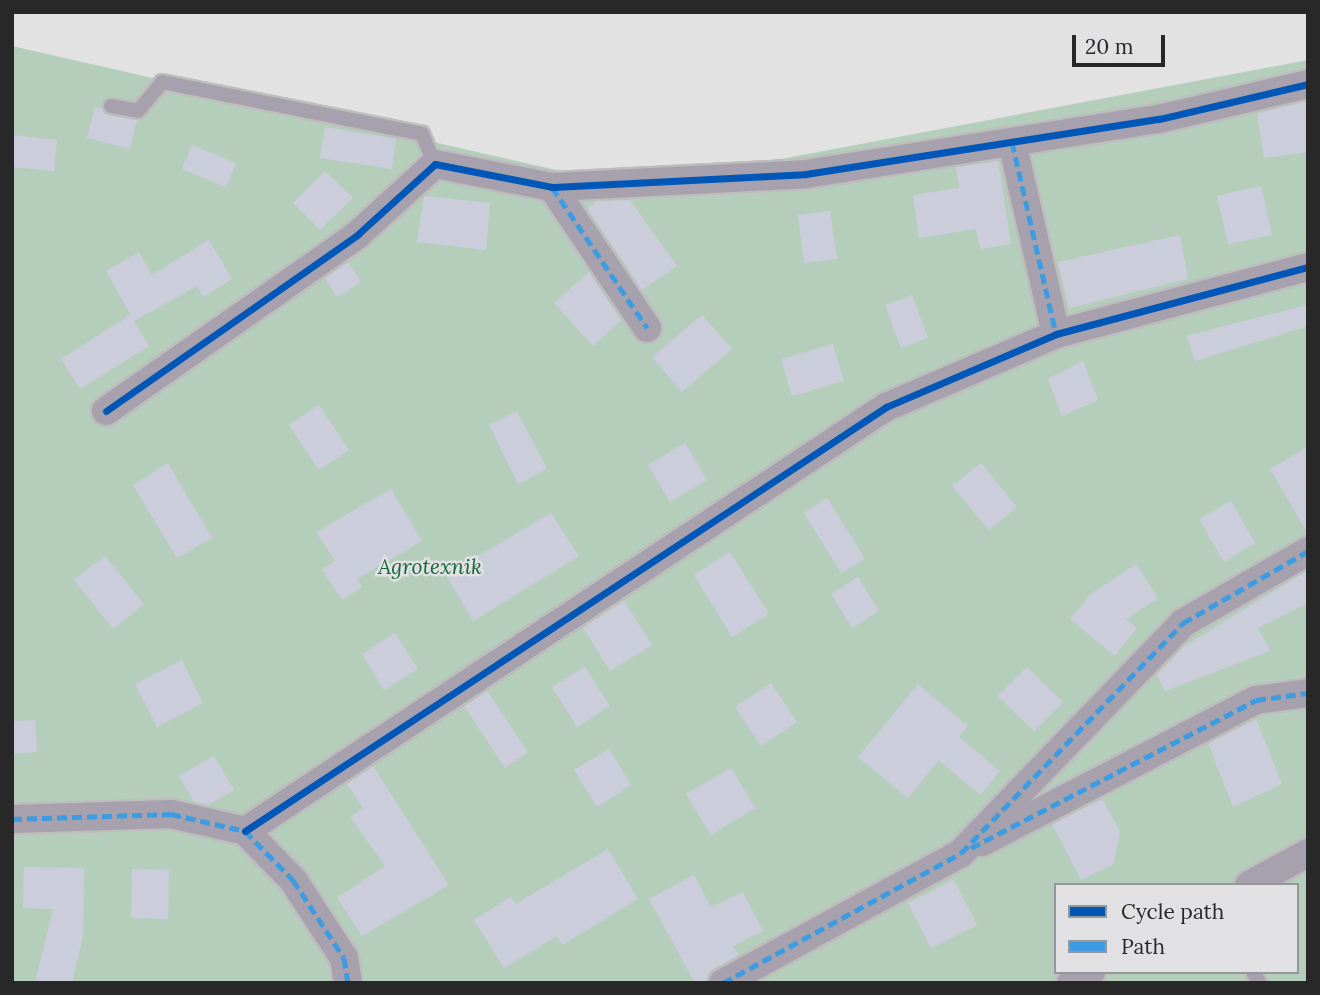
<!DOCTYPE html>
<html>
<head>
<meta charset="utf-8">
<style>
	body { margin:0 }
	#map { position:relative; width:1320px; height:995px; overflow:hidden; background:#e2e2e2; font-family:Lora,serif }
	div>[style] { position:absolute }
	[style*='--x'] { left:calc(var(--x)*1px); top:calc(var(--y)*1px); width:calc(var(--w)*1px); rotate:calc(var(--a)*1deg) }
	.green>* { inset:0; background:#b5cebc }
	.building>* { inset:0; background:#cbcddb }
	.roads { filter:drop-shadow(2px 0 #bdbdbd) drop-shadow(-2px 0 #bdbdbd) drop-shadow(0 2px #bdbdbd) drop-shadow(0 -2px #bdbdbd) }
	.service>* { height:14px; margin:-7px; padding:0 7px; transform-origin:7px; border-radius:7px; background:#a6a1ac }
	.minor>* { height:28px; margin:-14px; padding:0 14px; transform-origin:14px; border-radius:14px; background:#a6a1ac }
	.quiet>* { height:5px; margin-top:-2.5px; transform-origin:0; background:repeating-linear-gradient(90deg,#3d9ce1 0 10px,transparent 0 15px) }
	.cycleway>* { height:7px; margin:-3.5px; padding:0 3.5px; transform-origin:3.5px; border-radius:3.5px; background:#0057b8 }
	span { translate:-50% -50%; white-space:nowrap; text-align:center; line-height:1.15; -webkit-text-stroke:5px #e1e1e3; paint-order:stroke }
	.park-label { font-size:21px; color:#126839; font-style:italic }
	.frame { position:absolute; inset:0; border:14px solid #282829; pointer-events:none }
	.legend { position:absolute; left:1054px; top:883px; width:245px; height:91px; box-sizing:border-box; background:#e1e1e3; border:2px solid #979799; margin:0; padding:9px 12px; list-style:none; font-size:21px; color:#282829 }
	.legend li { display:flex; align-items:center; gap:14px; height:35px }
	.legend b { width:35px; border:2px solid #979799 }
	.scale { position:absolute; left:1072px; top:35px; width:93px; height:32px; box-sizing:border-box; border:4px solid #282829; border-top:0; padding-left:9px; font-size:21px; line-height:24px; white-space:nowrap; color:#282829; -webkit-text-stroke:5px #e1e1e3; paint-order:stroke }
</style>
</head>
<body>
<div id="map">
	<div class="green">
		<div style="clip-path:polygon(evenodd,12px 46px,631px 187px,1308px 60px,1308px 983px,12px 983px,12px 46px,1056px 885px,1297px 885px,1297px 972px,1056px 972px,1056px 885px)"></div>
	</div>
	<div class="building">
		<div style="clip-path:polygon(1308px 101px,1308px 152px,1264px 158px,1257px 113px)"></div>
		<div style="clip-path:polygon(95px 107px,137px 120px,130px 149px,87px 138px)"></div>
		<div style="clip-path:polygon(325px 127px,396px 139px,392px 169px,320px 158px)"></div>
		<div style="clip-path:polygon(12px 135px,57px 140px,54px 171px,12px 167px)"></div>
		<div style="clip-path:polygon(192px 145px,236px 163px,226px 187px,182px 169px)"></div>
		<div style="clip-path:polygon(998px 161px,1011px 244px,980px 249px,976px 229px,919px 238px,913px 195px,959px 188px,956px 167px)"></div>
		<div style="clip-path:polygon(325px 171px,353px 198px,320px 230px,293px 203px)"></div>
		<div style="clip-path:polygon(1261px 186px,1272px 235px,1228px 244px,1217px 196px)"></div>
		<div style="clip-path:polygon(424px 196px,490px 203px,486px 250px,417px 242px)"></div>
		<div style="clip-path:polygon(630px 200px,677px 266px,642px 290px,587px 209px,597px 201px)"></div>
		<div style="clip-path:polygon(830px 211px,837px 259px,804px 263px,798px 215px)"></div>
		<div style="clip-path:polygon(1180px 235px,1188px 279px,1069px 308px,1058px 262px)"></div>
		<div style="clip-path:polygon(209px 240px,232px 279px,203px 297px,197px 286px,134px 321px,106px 271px,139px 252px,152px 275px)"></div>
		<div style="clip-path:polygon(348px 262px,361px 282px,337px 297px,325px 278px)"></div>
		<div style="clip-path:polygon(589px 272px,621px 320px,593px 346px,554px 303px)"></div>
		<div style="clip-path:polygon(912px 295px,928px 338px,901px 348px,885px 305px)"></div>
		<div style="clip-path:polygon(1306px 305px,1308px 326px,1195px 361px,1187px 336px)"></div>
		<div style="clip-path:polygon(130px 315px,149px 346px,80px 389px,61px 359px)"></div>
		<div style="clip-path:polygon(702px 315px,732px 349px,682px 392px,652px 357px)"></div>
		<div style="clip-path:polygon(833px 344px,844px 381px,792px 396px,781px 359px)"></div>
		<div style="clip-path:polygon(1083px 361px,1098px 400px,1062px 416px,1048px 379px)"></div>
		<div style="clip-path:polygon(319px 405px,349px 450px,319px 470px,289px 425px)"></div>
		<div style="clip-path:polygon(517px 411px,547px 469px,518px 484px,489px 425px)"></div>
		<div style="clip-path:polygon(685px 443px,707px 480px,670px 502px,648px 465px)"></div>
		<div style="clip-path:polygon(1308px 447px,1308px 534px,1270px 469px)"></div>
		<div style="clip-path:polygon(168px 463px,212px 538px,177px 558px,133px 485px)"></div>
		<div style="clip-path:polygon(981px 463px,1017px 507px,989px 530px,952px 486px)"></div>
		<div style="clip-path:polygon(391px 489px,422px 541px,357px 579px,362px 587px,342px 600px,322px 570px,335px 561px,316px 532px)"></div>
		<div style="clip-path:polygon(827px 498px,865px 559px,841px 573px,804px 513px)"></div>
		<div style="clip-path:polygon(1231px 501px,1255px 543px,1224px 562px,1199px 519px)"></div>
		<div style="clip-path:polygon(551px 513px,579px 556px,473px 621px,446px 575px)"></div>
		<div style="clip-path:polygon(730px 552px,769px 614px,732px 637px,694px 575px)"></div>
		<div style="clip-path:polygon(105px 556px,144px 604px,113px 629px,74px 580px)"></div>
		<div style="clip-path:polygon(1136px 564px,1158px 598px,1126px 619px,1137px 628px,1115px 656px,1070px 619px,1091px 594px)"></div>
		<div style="clip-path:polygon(1308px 570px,1308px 603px,1258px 628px,1270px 651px,1165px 691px,1157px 674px,1182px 648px)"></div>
		<div style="clip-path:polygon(858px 577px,879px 611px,852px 628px,831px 594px)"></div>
		<div style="clip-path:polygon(624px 601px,652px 645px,610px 671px,583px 627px)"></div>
		<div style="clip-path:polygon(395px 633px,418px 669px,384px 690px,362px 654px)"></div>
		<div style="clip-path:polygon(182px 660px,203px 703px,157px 727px,135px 684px)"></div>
		<div style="clip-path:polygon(585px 667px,610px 706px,577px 727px,552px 687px)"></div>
		<div style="clip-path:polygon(1027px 667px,1063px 702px,1034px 731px,998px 696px)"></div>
		<div style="clip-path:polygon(771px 683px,797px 722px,761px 746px,735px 707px)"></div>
		<div style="clip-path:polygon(918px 684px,968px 726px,959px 737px,1000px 771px,980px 795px,939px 760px,908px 798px,858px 757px)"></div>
		<div style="clip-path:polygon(487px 691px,528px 752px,505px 768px,464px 706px)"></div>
		<div style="clip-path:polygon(1256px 719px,1282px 784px,1233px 807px,1208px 743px)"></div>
		<div style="clip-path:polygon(35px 720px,37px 752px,12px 754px,12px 721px)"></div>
		<div style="clip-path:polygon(609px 749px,631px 785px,597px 807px,574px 770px)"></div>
		<div style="clip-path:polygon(214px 756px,234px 790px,208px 805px,194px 802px,179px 776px)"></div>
		<div style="clip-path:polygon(373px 766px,449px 885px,362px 936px,337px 898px,385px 866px,350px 817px,363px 808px,347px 784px)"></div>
		<div style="clip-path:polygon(731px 768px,755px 808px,711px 835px,686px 794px)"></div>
		<div style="clip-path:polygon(1102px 799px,1120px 831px,1114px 864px,1081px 880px,1052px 824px)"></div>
		<div style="clip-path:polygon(608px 849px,638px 899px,562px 945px,557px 936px,504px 968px,474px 920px,511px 897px,516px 904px)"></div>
		<div style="clip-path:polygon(24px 867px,84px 868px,83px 936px,72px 983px,35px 983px,53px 909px,23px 908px)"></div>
		<div style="clip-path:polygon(132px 869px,169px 870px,168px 919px,131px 918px)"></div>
		<div style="clip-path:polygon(694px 875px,711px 907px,743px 892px,763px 931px,733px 946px,739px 955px,714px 969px,706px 983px,695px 983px,649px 899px)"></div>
		<div style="clip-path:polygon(954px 880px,977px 925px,931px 948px,908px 903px)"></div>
	</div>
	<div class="roads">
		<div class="service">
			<div style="--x:111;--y:106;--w:27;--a:10"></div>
			<div style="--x:138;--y:111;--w:38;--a:-50"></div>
			<div style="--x:162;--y:82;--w:265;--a:11.3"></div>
			<div style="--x:422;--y:134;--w:33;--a:67"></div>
			<div style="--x:1253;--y:972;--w:13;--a:58"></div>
		</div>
		<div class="minor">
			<div style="--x:1012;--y:142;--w:197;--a:77.1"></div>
			<div style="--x:552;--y:187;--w:170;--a:56"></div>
			<div style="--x:106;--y:411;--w:307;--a:-35"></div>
			<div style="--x:357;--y:235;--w:105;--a:-42.3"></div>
			<div style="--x:435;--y:164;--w:119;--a:11.1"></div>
			<div style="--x:552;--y:187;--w:254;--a:-2.9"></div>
			<div style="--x:806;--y:174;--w:357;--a:-8.9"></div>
			<div style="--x:1159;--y:119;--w:153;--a:-13.2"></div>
			<div style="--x:12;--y:819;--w:159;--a:-1.8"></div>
			<div style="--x:171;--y:814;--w:76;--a:12.9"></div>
			<div style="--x:245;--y:831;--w:69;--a:45.6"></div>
			<div style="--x:293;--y:880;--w:93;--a:56.8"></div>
			<div style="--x:344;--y:958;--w:25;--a:81"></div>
			<div style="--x:245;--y:831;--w:769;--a:-33.48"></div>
			<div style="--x:886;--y:407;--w:185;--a:-23.2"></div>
			<div style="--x:1056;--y:334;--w:261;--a:-14.9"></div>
			<div style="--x:982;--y:842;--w:309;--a:-27.4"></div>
			<div style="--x:1256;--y:700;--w:52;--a:-7.7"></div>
			<div style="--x:1249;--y:885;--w:67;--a:-28.5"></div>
			<div style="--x:723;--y:983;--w:271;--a:-28.6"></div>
			<div style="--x:961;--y:853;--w:320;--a:-46"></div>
			<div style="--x:1183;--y:623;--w:144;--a:-29.9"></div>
			<div style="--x:1071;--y:983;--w:23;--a:-29"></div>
		</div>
	</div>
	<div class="quiet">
		<div style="--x:1012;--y:142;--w:197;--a:77.1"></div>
		<div style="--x:552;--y:187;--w:170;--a:56"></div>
		<div style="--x:12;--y:819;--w:159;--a:-1.8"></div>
		<div style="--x:171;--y:814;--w:76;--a:12.9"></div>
		<div style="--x:245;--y:831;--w:69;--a:45.6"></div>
		<div style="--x:293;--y:880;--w:93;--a:56.8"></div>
		<div style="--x:344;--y:958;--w:25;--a:81"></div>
		<div style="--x:971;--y:848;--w:321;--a:-27.4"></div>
		<div style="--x:1256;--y:700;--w:52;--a:-7.7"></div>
		<div style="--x:723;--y:983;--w:271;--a:-28.6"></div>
		<div style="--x:961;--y:853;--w:320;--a:-46"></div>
		<div style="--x:1183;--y:623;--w:144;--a:-29.9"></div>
	</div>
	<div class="cycleway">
		<div style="--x:106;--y:411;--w:307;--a:-35"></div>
		<div style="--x:357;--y:235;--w:105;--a:-42.3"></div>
		<div style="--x:435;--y:164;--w:119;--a:11.1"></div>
		<div style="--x:552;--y:187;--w:254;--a:-2.9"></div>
		<div style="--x:806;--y:174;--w:357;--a:-8.9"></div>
		<div style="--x:1159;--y:119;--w:153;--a:-13.2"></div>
		<div style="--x:245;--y:831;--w:769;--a:-33.48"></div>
		<div style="--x:886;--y:407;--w:185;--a:-23.2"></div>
		<div style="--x:1056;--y:334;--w:261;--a:-14.9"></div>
	</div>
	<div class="park-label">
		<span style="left:430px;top:567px">Agrotexnik</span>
	</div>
	<div class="frame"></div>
	<ul class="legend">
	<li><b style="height:9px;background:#0057b8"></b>Cycle path</li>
	<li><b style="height:9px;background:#3d9ce1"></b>Path</li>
	</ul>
	<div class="scale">20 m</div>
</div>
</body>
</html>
